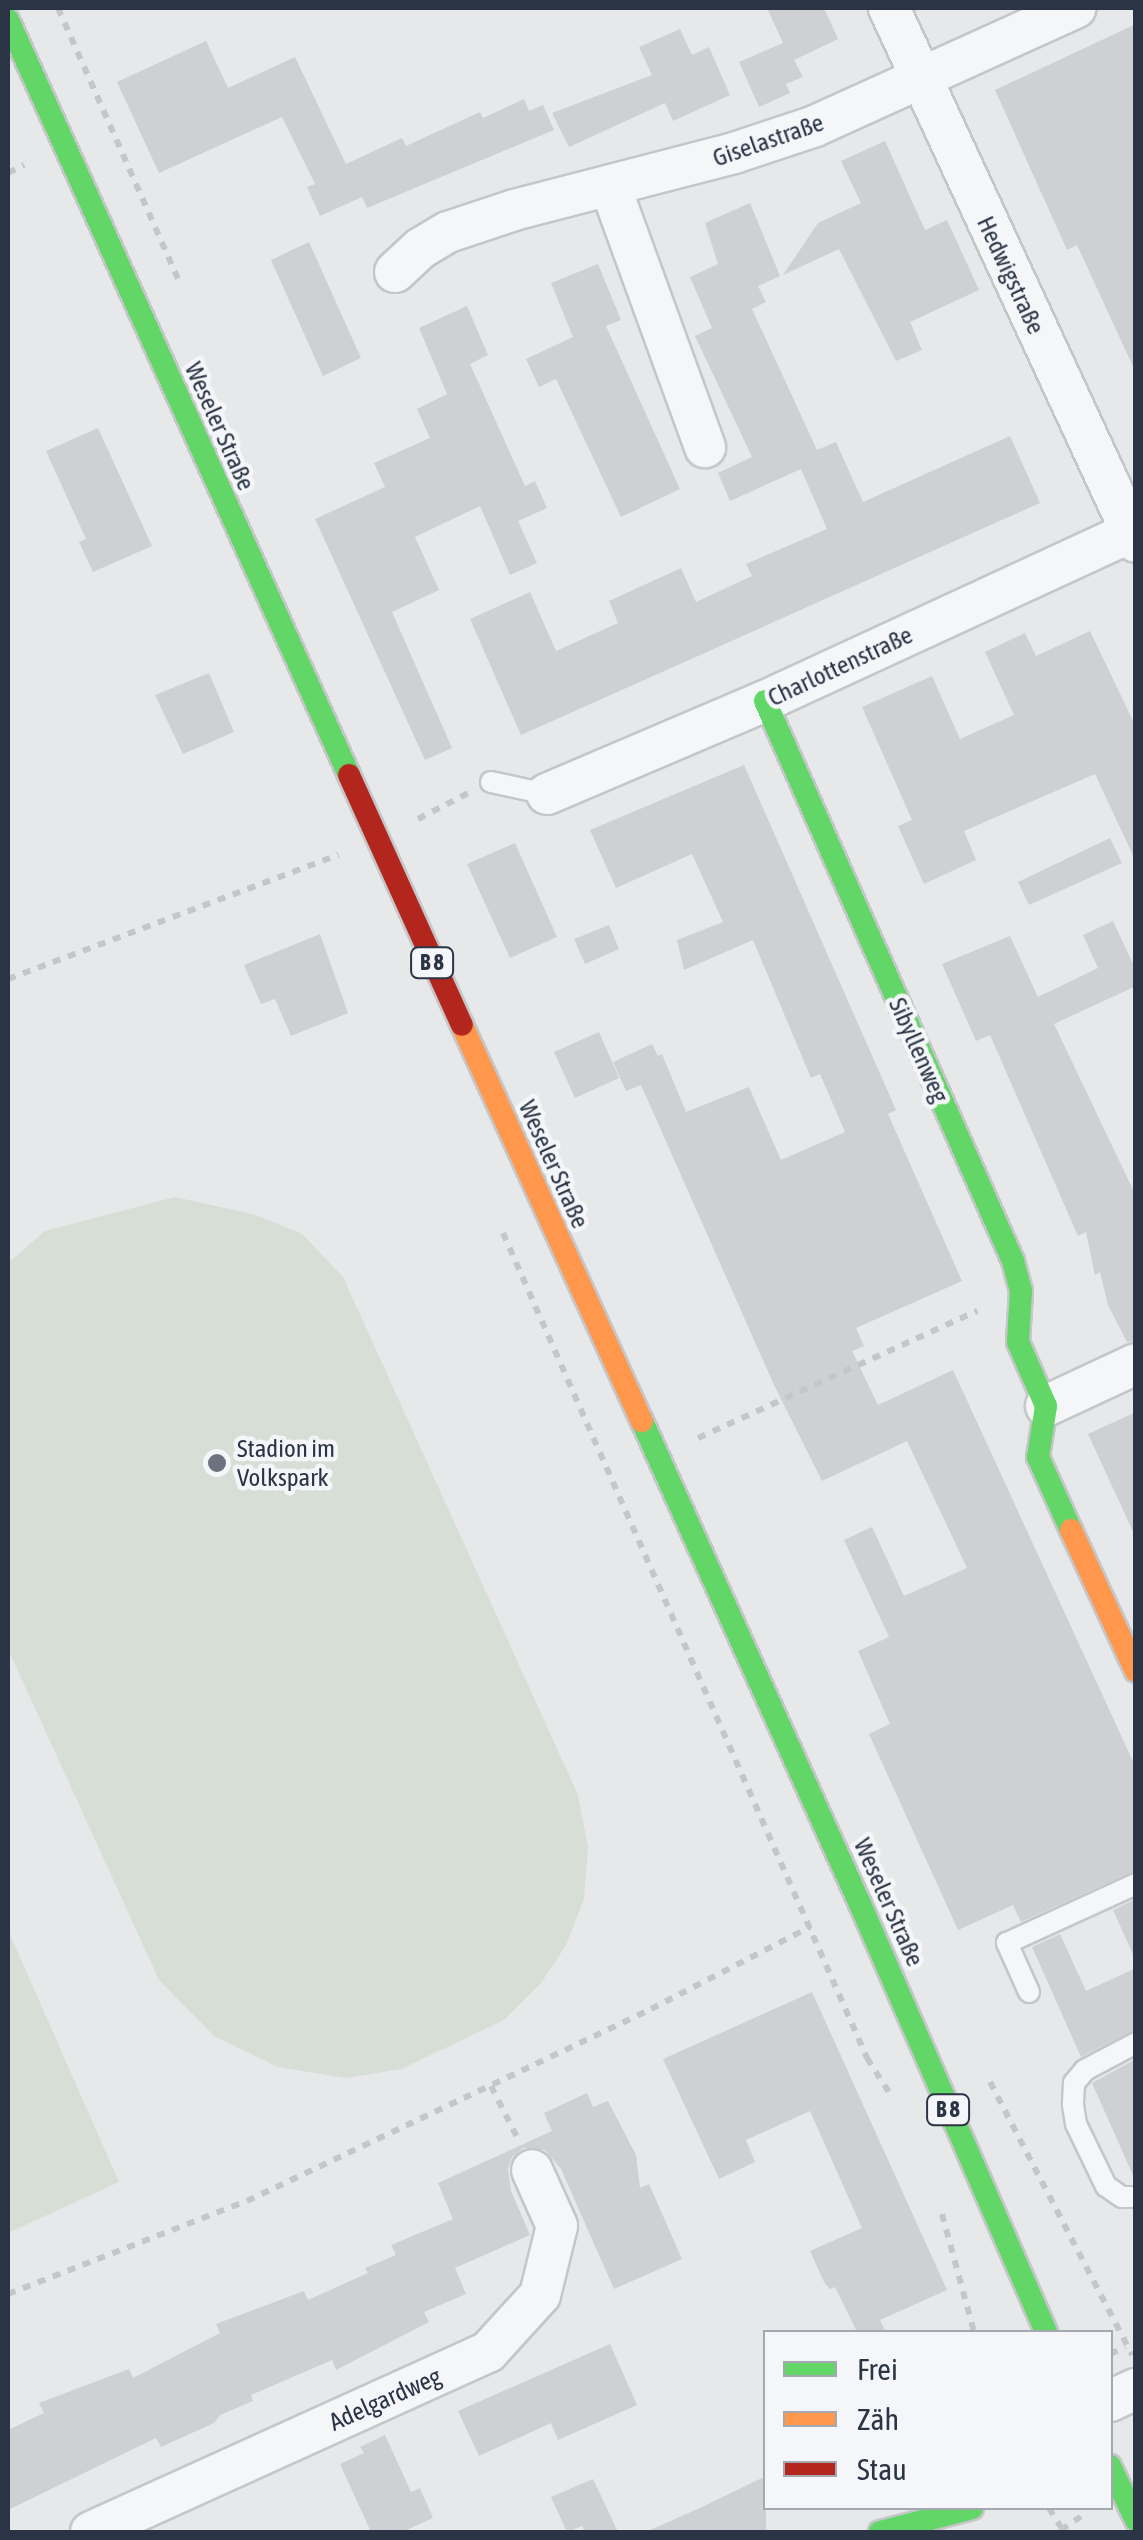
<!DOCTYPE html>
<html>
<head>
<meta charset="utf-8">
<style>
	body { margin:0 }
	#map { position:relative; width:1143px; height:2540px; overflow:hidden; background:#e6e8ea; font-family:"Asap Condensed",sans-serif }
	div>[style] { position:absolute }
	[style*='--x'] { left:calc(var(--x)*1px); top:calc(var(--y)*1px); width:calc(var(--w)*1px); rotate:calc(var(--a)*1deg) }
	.green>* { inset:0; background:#d6ded6 }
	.building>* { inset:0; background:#ced0d3 }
	.path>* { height:6px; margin-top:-3px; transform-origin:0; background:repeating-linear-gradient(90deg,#c5c6ca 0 8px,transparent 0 16px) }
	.roads { filter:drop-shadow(2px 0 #c4c6c8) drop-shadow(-2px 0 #c4c6c8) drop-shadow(0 2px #c4c6c8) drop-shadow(0 -2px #c4c6c8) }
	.lane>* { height:20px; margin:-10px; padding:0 10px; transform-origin:10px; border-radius:10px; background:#f5f6f7 }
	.street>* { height:40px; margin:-20px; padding:0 20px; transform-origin:20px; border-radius:20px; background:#f5f6f7 }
	.fast>* { height:22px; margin:-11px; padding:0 11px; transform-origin:11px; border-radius:11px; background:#63d668 }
	.slow>* { height:22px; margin:-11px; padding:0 11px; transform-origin:11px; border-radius:11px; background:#ff974d }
	.jam>* { height:22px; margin:-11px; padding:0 11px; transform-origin:11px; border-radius:11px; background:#b3261e }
	.dots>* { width:28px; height:28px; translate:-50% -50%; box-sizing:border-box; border:5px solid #f4f6f9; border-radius:50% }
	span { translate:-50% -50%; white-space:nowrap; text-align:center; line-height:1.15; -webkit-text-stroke:9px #f4f6f9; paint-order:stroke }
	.shield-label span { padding:2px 8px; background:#f4f6f9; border:2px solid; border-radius:8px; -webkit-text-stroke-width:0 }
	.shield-label { font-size:22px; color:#2b3445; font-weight:700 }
	.street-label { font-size:25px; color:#2b3445 }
	.poi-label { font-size:25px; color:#2b3445 }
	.left { translate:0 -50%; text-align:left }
	.frame { position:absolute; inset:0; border:10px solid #2b3445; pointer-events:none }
	.legend { position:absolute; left:763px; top:2330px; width:350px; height:180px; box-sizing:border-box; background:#f4f6f9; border:2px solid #a4a8b1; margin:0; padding:12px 18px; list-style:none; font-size:30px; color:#2b3445 }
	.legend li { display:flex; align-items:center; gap:20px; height:50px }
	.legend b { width:50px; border:2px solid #a4a8b1 }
</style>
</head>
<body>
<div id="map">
	<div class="green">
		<div style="clip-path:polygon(175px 1197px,256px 1215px,302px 1234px,343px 1277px,578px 1795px,588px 1848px,584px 1899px,566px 1945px,541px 1983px,504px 2020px,401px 2069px,346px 2078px,278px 2067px,214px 2036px,159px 1980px,8px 1649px,8px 1263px,45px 1231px)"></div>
		<div style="clip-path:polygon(8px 1930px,119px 2182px,8px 2233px)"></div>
	</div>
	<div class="building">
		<div style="clip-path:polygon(767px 8px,824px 8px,838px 39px,794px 60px,803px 77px,786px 84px,790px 93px,759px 107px,739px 62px,783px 43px)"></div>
		<div style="clip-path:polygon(1136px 24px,1136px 373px,1077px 245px,1067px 250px,995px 90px)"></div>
		<div style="clip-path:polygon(680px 29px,692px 55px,709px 47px,730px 95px,673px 121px,665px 103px,569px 147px,552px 113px,652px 75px,639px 47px)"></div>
		<div style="clip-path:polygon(206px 41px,228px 88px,295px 57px,346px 164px,402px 138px,406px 146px,480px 112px,483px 118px,524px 99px,529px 111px,543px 105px,554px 130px,367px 208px,362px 197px,320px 216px,307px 187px,315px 184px,282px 117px,159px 173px,117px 82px)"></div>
		<div style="clip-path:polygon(885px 141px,925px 230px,947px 220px,979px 290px,910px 322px,922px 350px,896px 361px,839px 249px,783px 275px,818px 223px,861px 203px,841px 161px)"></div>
		<div style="clip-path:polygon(750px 203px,780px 276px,758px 286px,766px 302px,752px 309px,817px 450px,836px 442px,863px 502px,1010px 436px,1040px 503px,521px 735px,470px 619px,530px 592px,556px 651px,618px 623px,609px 601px,681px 568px,696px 602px,752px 576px,746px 564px,827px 529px,801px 469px,730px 501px,718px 473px,752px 457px,695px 336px,712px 328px,690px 277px,718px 264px,705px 223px)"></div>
		<div style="clip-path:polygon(309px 242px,361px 358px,323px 376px,271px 260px)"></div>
		<div style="clip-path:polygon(598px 264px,621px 320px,606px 326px,680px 489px,621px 517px,556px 379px,539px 387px,526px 359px,573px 337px,551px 283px)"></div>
		<div style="clip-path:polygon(467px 306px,488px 355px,470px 364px,525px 486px,535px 481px,547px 508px,518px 521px,537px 563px,510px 575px,480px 506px,415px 537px,439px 590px,392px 612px,452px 748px,425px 760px,315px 519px,385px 487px,374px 463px,430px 438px,417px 409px,447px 394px,419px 328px)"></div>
		<div style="clip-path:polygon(98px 428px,152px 546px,93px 572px,79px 542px,86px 539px,46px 451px)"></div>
		<div style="clip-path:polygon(1090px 631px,1136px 727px,1136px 862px,1095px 774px,964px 831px,976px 860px,924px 884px,898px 826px,912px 820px,862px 707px,932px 676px,960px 739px,1014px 715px,985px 652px,1025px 633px,1036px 656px)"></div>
		<div style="clip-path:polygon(209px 673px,234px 732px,183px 754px,155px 695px)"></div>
		<div style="clip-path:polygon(744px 765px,896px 1110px,888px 1114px,962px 1281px,856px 1328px,864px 1346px,852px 1351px,878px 1405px,953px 1370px,1136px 1768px,1136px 1870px,1021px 1922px,1013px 1905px,958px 1930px,869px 1734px,890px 1724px,858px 1651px,889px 1637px,844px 1540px,872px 1527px,904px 1596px,967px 1568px,934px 1498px,907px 1441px,822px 1481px,774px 1385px,641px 1085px,626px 1091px,613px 1062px,652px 1044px,658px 1056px,662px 1054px,686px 1112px,749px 1087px,781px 1160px,845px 1132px,820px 1074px,811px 1078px,753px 940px,684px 970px,677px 940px,723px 922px,692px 854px,616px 888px,590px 830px)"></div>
		<div style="clip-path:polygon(1110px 838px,1122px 863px,1029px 905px,1018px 882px)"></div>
		<div style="clip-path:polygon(515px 843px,557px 937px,510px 958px,467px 864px)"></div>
		<div style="clip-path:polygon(1113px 921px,1136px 970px,1136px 986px,1054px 1024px,1136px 1196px,1136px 1341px,1127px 1342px,1108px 1305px,1100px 1272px,1095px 1275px,1086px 1232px,1078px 1236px,990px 1035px,976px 1041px,942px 964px,1010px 936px,1038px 997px,1098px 968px,1083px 935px)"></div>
		<div style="clip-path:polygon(609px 925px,619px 949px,585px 964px,574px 939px)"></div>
		<div style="clip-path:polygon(320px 934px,348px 1013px,291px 1036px,275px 999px,261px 1004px,244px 965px)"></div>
		<div style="clip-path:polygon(599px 1032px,619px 1078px,575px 1098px,554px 1052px)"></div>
		<div style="clip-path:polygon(1136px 1412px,1136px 1538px,1088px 1434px)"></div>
		<div style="clip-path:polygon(1136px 1899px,1136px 1961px,1113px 1910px)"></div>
		<div style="clip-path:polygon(1060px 1934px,1086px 1991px,1136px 1968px,1136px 2029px,1081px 2057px,1032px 1947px)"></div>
		<div style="clip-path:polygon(812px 1992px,947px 2290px,880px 2320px,886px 2332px,857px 2332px,835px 2287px,830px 2289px,824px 2282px,810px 2251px,862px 2228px,810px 2111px,746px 2140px,755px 2162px,719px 2179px,663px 2059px)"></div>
		<div style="clip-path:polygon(1136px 2059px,1136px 2182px,1092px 2083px)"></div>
		<div style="clip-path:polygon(587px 2093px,593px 2107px,608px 2101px,636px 2155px,640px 2188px,649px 2184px,682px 2259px,614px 2289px,561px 2169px,545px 2150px,523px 2148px,512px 2157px,508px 2169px,511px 2191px,530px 2235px,455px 2268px,466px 2294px,424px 2312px,429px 2322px,336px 2370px,332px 2360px,251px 2395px,253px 2401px,220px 2415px,214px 2423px,161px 2447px,156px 2438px,8px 2510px,8px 2430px,44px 2413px,39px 2403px,129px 2369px,133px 2378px,220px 2333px,216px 2324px,304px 2291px,308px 2300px,368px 2273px,365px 2268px,396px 2255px,391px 2245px,453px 2219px,438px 2183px,552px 2131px,544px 2113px)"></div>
		<div style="clip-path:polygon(610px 2344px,637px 2405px,558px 2440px,551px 2423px,479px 2456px,458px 2411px)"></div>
		<div style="clip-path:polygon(385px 2435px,411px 2492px,420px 2488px,433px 2518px,402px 2532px,371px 2532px,340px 2464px,364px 2453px,360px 2447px)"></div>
		<div style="clip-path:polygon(766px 2476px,766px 2532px,646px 2532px,704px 2506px)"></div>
		<div style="clip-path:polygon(593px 2479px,618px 2532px,585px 2532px,582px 2526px,567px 2532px,551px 2497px)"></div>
	</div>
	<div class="path">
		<div style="--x:58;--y:8;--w:296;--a:66.1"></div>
		<div style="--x:8;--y:173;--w:18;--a:-27"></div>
		<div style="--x:418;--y:819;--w:59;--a:-27.4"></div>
		<div style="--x:8;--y:979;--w:353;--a:-20.6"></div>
		<div style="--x:503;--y:1233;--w:902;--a:66.19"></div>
		<div style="--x:867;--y:2058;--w:46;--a:57.3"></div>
		<div style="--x:698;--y:1438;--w:307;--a:-24.5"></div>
		<div style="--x:990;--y:2082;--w:308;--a:62.5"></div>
		<div style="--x:491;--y:2086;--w:57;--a:63"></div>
		<div style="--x:942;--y:2214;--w:122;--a:74.8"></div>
		<div style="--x:8;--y:2294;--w:256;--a:-21.3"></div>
		<div style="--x:247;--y:2201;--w:447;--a:-25.4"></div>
		<div style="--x:651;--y:2009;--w:179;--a:-27.3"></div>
		<div style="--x:1110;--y:2354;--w:17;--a:-24"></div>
		<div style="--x:1049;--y:2508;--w:28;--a:58"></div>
		<div style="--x:1061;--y:2530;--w:29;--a:-34"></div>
	</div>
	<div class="roads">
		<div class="lane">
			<div style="--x:491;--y:782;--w:57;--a:12.1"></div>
			<div style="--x:1029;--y:1992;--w:54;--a:-114.2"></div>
			<div style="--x:1007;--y:1943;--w:142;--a:-24.6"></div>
			<div style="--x:1136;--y:2043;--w:58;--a:152.1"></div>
			<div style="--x:1085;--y:2070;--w:17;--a:130"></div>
			<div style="--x:1074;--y:2083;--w:22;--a:93"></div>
			<div style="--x:1073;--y:2105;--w:19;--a:81"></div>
			<div style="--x:1076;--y:2124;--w:69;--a:64.2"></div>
			<div style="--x:1106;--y:2186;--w:19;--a:35"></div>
			<div style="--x:1122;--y:2197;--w:14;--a:0"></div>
		</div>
		<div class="street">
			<div style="--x:889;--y:8;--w:588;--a:65.18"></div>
			<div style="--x:610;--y:186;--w:278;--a:70"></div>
			<div style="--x:395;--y:272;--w:35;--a:-43"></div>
			<div style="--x:421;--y:248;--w:31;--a:-31"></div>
			<div style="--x:448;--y:232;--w:70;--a:-18.4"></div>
			<div style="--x:514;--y:210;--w:227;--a:-14.5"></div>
			<div style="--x:734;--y:153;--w:85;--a:-18.4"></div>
			<div style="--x:815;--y:126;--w:286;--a:-24.4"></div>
			<div style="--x:547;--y:794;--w:237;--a:-23.1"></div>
			<div style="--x:765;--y:701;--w:403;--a:-24.8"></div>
			<div style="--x:1046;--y:1406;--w:99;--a:-25"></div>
			<div style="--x:1110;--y:2401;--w:29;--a:-25"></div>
			<div style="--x:91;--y:2532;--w:436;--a:-24.4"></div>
			<div style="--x:488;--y:2352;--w:77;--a:-47.6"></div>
			<div style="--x:540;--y:2295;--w:71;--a:-76.2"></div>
			<div style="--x:557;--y:2226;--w:61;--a:-114.1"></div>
		</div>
		<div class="fast">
			<div style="--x:8;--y:20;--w:828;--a:65.69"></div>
			<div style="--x:765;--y:701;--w:612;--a:66.11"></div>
			<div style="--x:1013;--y:1261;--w:31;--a:75"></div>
			<div style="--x:1021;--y:1291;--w:51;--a:93.4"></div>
			<div style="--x:1018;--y:1342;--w:70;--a:66.4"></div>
			<div style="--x:1046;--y:1406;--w:52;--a:98.9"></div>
			<div style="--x:1038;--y:1457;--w:80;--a:65.7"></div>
			<div style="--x:642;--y:1421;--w:530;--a:65.71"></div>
			<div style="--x:860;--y:1904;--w:467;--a:66.5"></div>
			<div style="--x:1110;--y:2466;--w:60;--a:64.3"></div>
			<div style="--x:880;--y:2532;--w:95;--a:-14.6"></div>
		</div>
		<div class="slow">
			<div style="--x:462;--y:1025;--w:435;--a:65.6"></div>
			<div style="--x:1071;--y:1530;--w:155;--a:65.3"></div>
		</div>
		<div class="jam">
			<div style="--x:349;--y:775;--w:274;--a:65.7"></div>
		</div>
	</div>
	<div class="dots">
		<div style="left:217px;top:1463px;background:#6c737f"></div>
	</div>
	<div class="shield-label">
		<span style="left:432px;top:963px">B 8</span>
		<span style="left:948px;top:2110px">B 8</span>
	</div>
	<div class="street-label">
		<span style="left:768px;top:140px;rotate:-19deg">Giselastraße</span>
		<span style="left:1011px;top:275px;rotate:65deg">Hedwigstraße</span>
		<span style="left:220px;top:426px;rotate:66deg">Weseler Straße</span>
		<span style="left:840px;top:666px;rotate:-25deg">Charlottenstraße</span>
		<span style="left:919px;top:1050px;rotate:66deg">Sibyllenweg</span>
		<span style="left:554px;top:1164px;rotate:66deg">Weseler Straße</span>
		<span style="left:889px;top:1902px;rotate:66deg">Weseler Straße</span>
		<span style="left:385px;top:2399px;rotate:-24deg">Adelgardweg</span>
	</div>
	<div class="poi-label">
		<span class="left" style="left:237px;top:1463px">Stadion im<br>Volkspark</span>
	</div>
	<div class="frame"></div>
	<ul class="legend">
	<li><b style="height:12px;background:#63d668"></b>Frei</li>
	<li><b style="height:12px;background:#ff974d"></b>Zäh</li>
	<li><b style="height:12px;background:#b3261e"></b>Stau</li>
	</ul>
</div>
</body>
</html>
